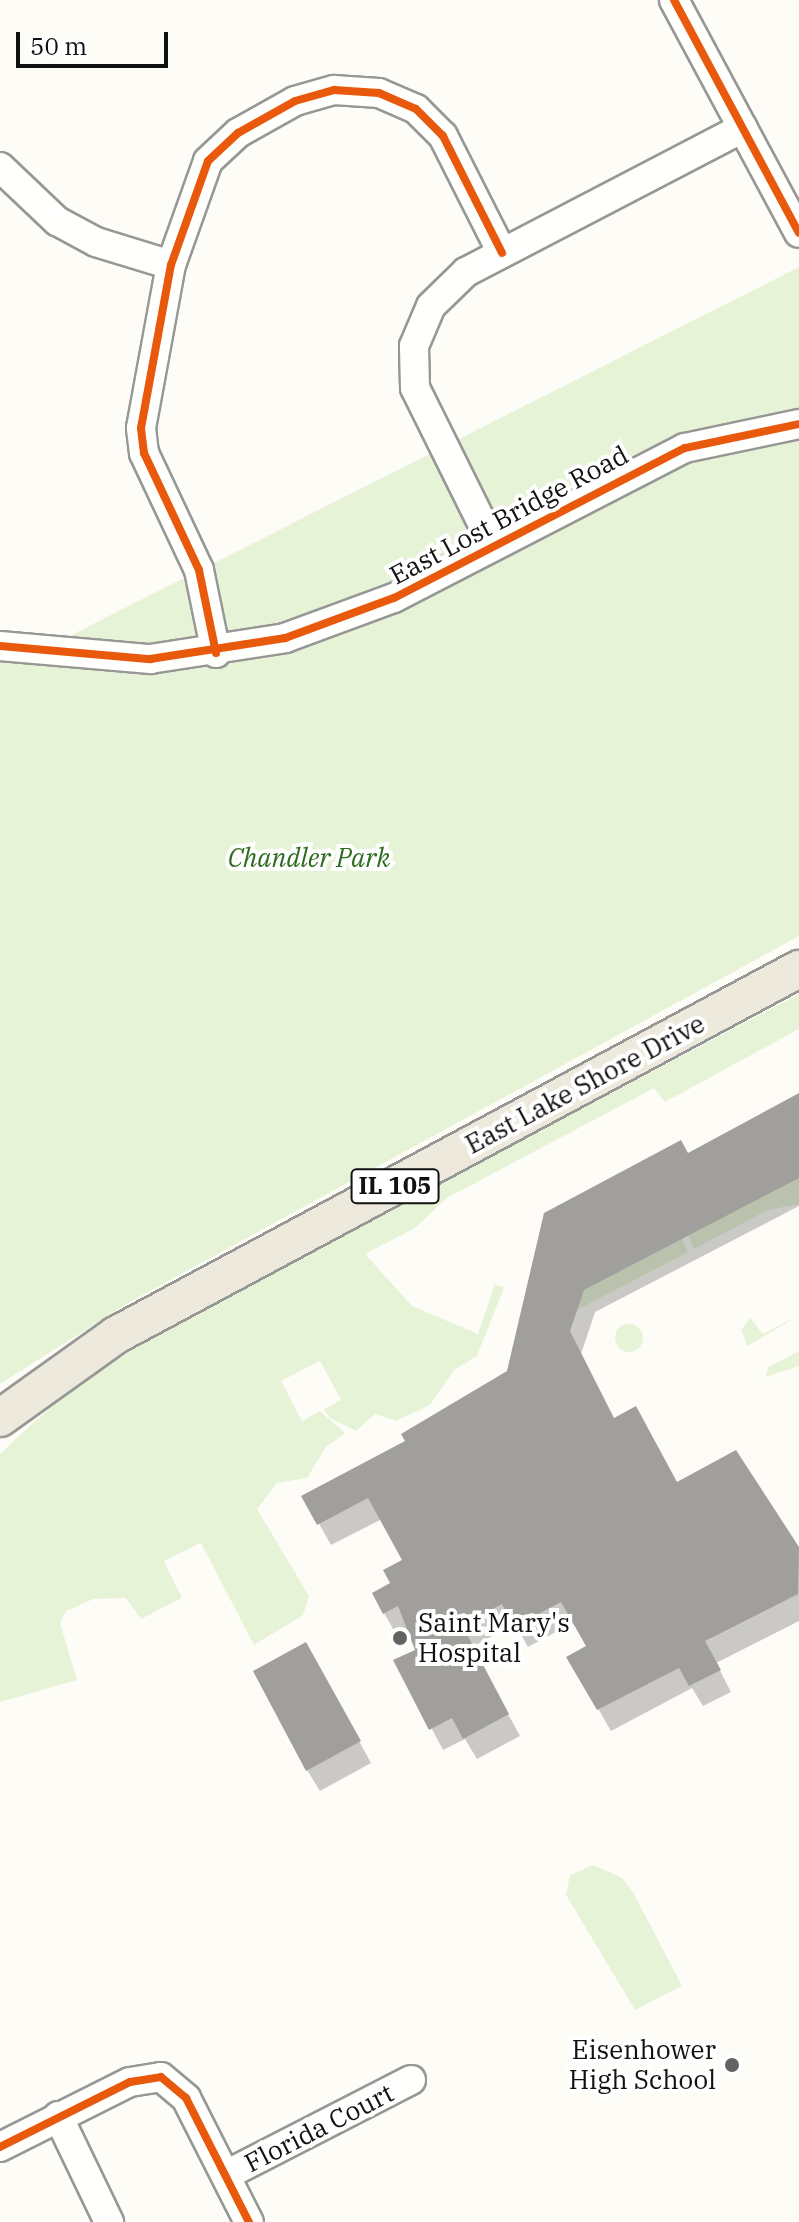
<!DOCTYPE html>
<html>
<head>
<meta charset="utf-8">
<style>
	body { margin:0 }
	#map { position:relative; width:799px; height:2222px; overflow:hidden; background:#fdfcf7; font-family:"IBM Plex Serif",serif }
	div>[style] { position:absolute }
	[style*='--x'] { left:calc(var(--x)*1px); top:calc(var(--y)*1px); width:calc(var(--w)*1px); rotate:calc(var(--a)*1deg) }
	.green>* { inset:0; background:#e7f3d7 }
	.round { border-radius:50% }
	.shadow>* { inset:0; background:#0003 }
	.building>* { inset:0; background:#a19f9c }
	.roads { filter:drop-shadow(2px 0 #979795) drop-shadow(-2px 0 #979795) drop-shadow(0 2px #979795) drop-shadow(0 -2px #979795) }
	.minor>* { height:28px; margin:-14px; padding:0 14px; transform-origin:14px; border-radius:14px; background:#fffffe }
	.major>* { height:36px; margin:-18px; padding:0 18px; transform-origin:18px; border-radius:18px; background:#ede9dc }
	.cycleway>* { height:8px; margin:-4px; padding:0 4px; transform-origin:4px; border-radius:4px; background:#e8590c }
	.dots>* { width:22px; height:22px; translate:-50% -50%; box-sizing:border-box; border:4px solid #fff; border-radius:50% }
	span { translate:-50% -50%; white-space:nowrap; text-align:center; line-height:1.15; -webkit-text-stroke:8px #fff; paint-order:stroke }
	.shield-label span { padding:2px 6px; background:#fff; border:2px solid; border-radius:6px; -webkit-text-stroke-width:0 }
	.shield-label { font-size:24px; color:#111; font-weight:700 }
	.street-label { font-size:26px; color:#111 }
	.park-label { font-size:26px; color:#2f6b1f; font-style:italic }
	.poi-label { font-size:26px; color:#111 }
	.left { translate:0 -50%; text-align:left }
	.right { translate:-100% -50%; text-align:right }
	.scale { position:absolute; left:16px; top:32px; width:152px; height:36px; box-sizing:border-box; border:4px solid #111; border-top:0; padding-left:10px; font-size:24px; line-height:28px; white-space:nowrap; color:#111; -webkit-text-stroke:6px #fff; paint-order:stroke }
</style>
</head>
<body>
<div id="map">
	<div class="green">
		<div style="clip-path:polygon(799px 267px,799px 936px,128px 1303px,0 1384px,0 658px,20px 661px)"></div>
		<div style="clip-path:polygon(799px 994px,799px 1029px,665px 1102px,654px 1088px,447px 1198px,415px 1228px,365px 1254px,412px 1306px,478px 1334px,495px 1284px,504px 1288px,477px 1356px,454px 1370px,430px 1405px,396px 1421px,375px 1414px,356px 1431px,330px 1418px,324px 1409px,341px 1400px,320px 1361px,281px 1381px,302px 1421px,320px 1411px,345px 1433px,325px 1448px,307px 1478px,277px 1483px,257px 1509px,309px 1596px,303px 1615px,254px 1645px,201px 1543px,164px 1561px,182px 1598px,141px 1619px,126px 1598px,93px 1599px,66px 1611px,60px 1623px,77px 1680px,0 1702px,0 1454px,21px 1434px,70px 1391px,168px 1327px)"></div>
		<div style="clip-path:polygon(799px 1178px,799px 1204px,768px 1210px,694px 1249px,688px 1236px)"></div>
		<div style="clip-path:polygon(682px 1239px,688px 1252px,577px 1310px,584px 1290px)"></div>
		<div style="clip-path:polygon(799px 1315px,748px 1346px,741px 1330px,750px 1318px,763px 1334px)"></div>
		<div class="round" style="left:615px;top:1324px;width:28px;height:28px"></div>
		<div style="clip-path:polygon(799px 1351px,799px 1366px,766px 1377px,768px 1367px)"></div>
		<div style="clip-path:polygon(593px 1865px,622px 1878px,634px 1894px,682px 1986px,635px 2010px,566px 1895px,570px 1875px)"></div>
	</div>
	<div class="shadow">
		<div style="clip-path:polygon(799px 1096px,799px 1206px,595px 1312px,581px 1354px,614px 1420px,676px 1484px,736px 1453px,799px 1552px,799px 1621px,716px 1663px,731px 1692px,703px 1706px,692px 1688px,611px 1731px,569px 1658px,588px 1647px,574px 1622px,528px 1647px,515px 1624px,472px 1647px,520px 1736px,477px 1759px,465px 1739px,443px 1750px,396px 1661px,417px 1651px,408px 1628px,396px 1634px,384px 1613px,404px 1561px,382px 1519px,331px 1545px,304px 1497px,408px 1442px,509px 1372px,687px 1155px)"></div>
		<div style="clip-path:polygon(318px 1666px,371px 1763px,320px 1791px,307px 1770px)"></div>
	</div>
	<div class="building">
		<div style="clip-path:polygon(799px 1093px,799px 1178px,584px 1290px,570px 1331px,614px 1418px,636px 1406px,677px 1482px,736px 1450px,799px 1547px,798px 1594px,705px 1641px,721px 1670px,689px 1686px,679px 1668px,597px 1710px,566px 1657px,586px 1646px,561px 1602px,514px 1627px,502px 1604px,462px 1625px,509px 1714px,463px 1739px,452px 1718px,429px 1730px,393px 1660px,415px 1650px,398px 1606px,383px 1614px,372px 1593px,390px 1583px,383px 1570px,402px 1560px,368px 1498px,317px 1525px,301px 1496px,405px 1441px,401px 1434px,507px 1371px,544px 1213px,681px 1140px,688px 1153px)"></div>
		<div style="clip-path:polygon(306px 1642px,361px 1741px,306px 1771px,253px 1671px)"></div>
	</div>
	<div class="roads">
		<div class="minor">
			<div style="--x:674;--y:0;--w:264;--a:61.8"></div>
			<div style="--x:0;--y:167;--w:79;--a:43.5"></div>
			<div style="--x:57;--y:221;--w:44;--a:28.3"></div>
			<div style="--x:96;--y:242;--w:78;--a:17"></div>
			<div style="--x:493;--y:545;--w:175;--a:-116.4"></div>
			<div style="--x:415;--y:388;--w:42;--a:-91.4"></div>
			<div style="--x:414;--y:346;--w:43;--a:-67"></div>
			<div style="--x:431;--y:306;--w:49;--a:-44.2"></div>
			<div style="--x:466;--y:272;--w:312;--a:-27.5"></div>
			<div style="--x:0;--y:646;--w:151;--a:5"></div>
			<div style="--x:150;--y:659;--w:137;--a:-8.8"></div>
			<div style="--x:285;--y:638;--w:116;--a:-20.2"></div>
			<div style="--x:394;--y:598;--w:327;--a:-27.3"></div>
			<div style="--x:685;--y:448;--w:116;--a:-11.9"></div>
			<div style="--x:216;--y:653;--w:85;--a:-101.6"></div>
			<div style="--x:199;--y:570;--w:129;--a:-115.2"></div>
			<div style="--x:144;--y:453;--w:25;--a:-97"></div>
			<div style="--x:141;--y:428;--w:166;--a:-79.6"></div>
			<div style="--x:171;--y:265;--w:110;--a:-70.4"></div>
			<div style="--x:208;--y:161;--w:41;--a:-43"></div>
			<div style="--x:238;--y:133;--w:65;--a:-29.3"></div>
			<div style="--x:295;--y:101;--w:41;--a:-15.8"></div>
			<div style="--x:334;--y:90;--w:45;--a:3.8"></div>
			<div style="--x:379;--y:93;--w:40;--a:23.4"></div>
			<div style="--x:416;--y:109;--w:38;--a:45"></div>
			<div style="--x:443;--y:136;--w:131;--a:63.2"></div>
			<div style="--x:58;--y:2116;--w:118;--a:64.3"></div>
			<div style="--x:0;--y:2147;--w:145;--a:-26.6"></div>
			<div style="--x:130;--y:2082;--w:31;--a:-9"></div>
			<div style="--x:161;--y:2077;--w:33;--a:40"></div>
			<div style="--x:186;--y:2098;--w:139;--a:63.1"></div>
			<div style="--x:226;--y:2175;--w:208;--a:-27.2"></div>
		</div>
		<div class="major">
			<div style="--x:0;--y:1418;--w:143;--a:-35.6"></div>
			<div style="--x:116;--y:1335;--w:775;--a:-28.19"></div>
		</div>
	</div>
	<div class="cycleway">
		<div style="--x:674;--y:0;--w:264;--a:61.8"></div>
		<div style="--x:0;--y:646;--w:151;--a:5"></div>
		<div style="--x:150;--y:659;--w:137;--a:-8.8"></div>
		<div style="--x:285;--y:638;--w:116;--a:-20.2"></div>
		<div style="--x:394;--y:598;--w:327;--a:-27.3"></div>
		<div style="--x:685;--y:448;--w:116;--a:-11.9"></div>
		<div style="--x:216;--y:653;--w:85;--a:-101.6"></div>
		<div style="--x:199;--y:570;--w:129;--a:-115.2"></div>
		<div style="--x:144;--y:453;--w:25;--a:-97"></div>
		<div style="--x:141;--y:428;--w:166;--a:-79.6"></div>
		<div style="--x:171;--y:265;--w:110;--a:-70.4"></div>
		<div style="--x:208;--y:161;--w:41;--a:-43"></div>
		<div style="--x:238;--y:133;--w:65;--a:-29.3"></div>
		<div style="--x:295;--y:101;--w:41;--a:-15.8"></div>
		<div style="--x:334;--y:90;--w:45;--a:3.8"></div>
		<div style="--x:379;--y:93;--w:40;--a:23.4"></div>
		<div style="--x:416;--y:109;--w:38;--a:45"></div>
		<div style="--x:443;--y:136;--w:131;--a:63.2"></div>
		<div style="--x:0;--y:2147;--w:145;--a:-26.6"></div>
		<div style="--x:130;--y:2082;--w:31;--a:-9"></div>
		<div style="--x:161;--y:2077;--w:33;--a:40"></div>
		<div style="--x:186;--y:2098;--w:139;--a:63.1"></div>
	</div>
	<div class="dots">
		<div style="left:400px;top:1638px;background:#646362"></div>
		<div style="left:732px;top:2065px;background:#646362"></div>
	</div>
	<div class="shield-label">
		<span style="left:395px;top:1186px">IL 105</span>
	</div>
	<div class="street-label">
		<span style="left:509px;top:515px;rotate:-28deg">East Lost Bridge Road</span>
		<span style="left:585px;top:1084px;rotate:-28deg">East Lake Shore Drive</span>
		<span style="left:319px;top:2128px;rotate:-27deg">Florida Court</span>
	</div>
	<div class="park-label">
		<span style="left:309px;top:858px">Chandler Park</span>
	</div>
	<div class="poi-label">
		<span class="left" style="left:418px;top:1638px">Saint Mary's<br>Hospital</span>
		<span class="right" style="left:716px;top:2065px">Eisenhower<br>High School</span>
	</div>
	<div class="scale">50 m</div>
</div>
</body>
</html>
